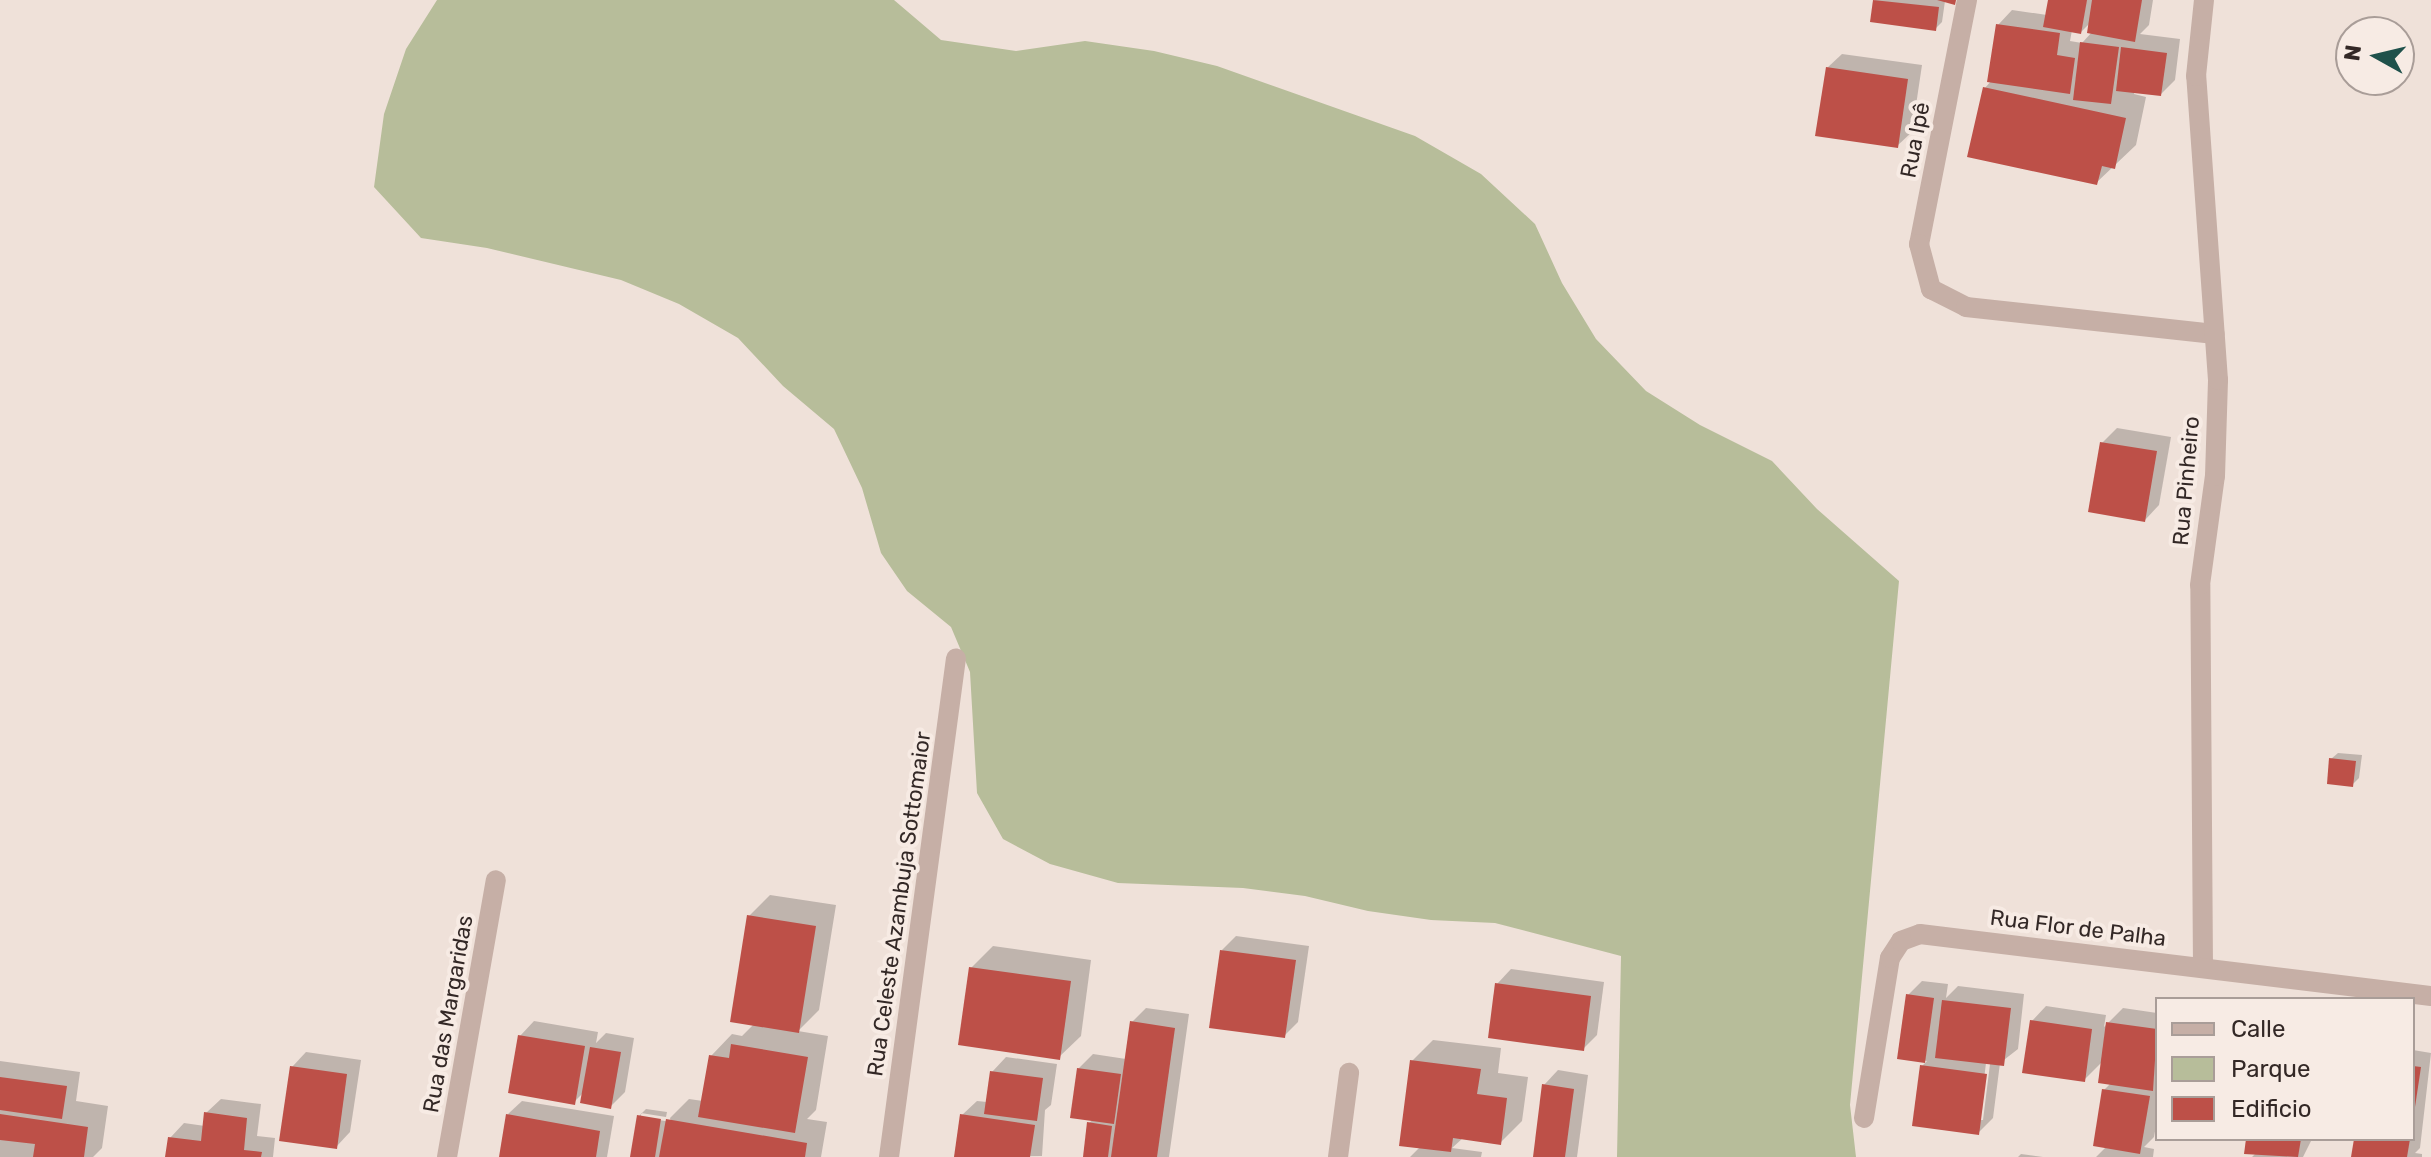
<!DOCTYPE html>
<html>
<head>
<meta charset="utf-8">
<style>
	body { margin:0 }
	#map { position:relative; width:2431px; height:1157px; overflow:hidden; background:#efe1d9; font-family:Rubik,sans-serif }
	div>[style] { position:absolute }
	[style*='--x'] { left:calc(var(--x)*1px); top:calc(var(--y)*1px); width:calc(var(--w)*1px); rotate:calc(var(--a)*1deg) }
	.green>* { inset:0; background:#b7bd9a }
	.shadow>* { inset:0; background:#0003 }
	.building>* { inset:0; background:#bd5048 }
	.street>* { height:20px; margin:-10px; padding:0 10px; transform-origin:10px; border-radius:10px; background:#c6afa6 }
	span { translate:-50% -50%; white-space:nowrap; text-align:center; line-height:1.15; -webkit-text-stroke:8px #f7ebe4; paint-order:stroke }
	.street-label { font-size:22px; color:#332826 }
	.legend { position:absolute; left:2155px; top:997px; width:260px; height:144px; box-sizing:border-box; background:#f7ebe4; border:2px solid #a99d98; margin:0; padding:10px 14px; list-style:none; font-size:24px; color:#332826 }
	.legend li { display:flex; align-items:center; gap:16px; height:40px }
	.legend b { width:40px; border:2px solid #a99d98 }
	.north { position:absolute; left:2335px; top:16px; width:80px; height:80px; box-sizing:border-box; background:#f7ebe4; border:2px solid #a99d98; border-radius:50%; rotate:278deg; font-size:22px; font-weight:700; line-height:32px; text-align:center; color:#332826 }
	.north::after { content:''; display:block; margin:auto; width:28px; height:36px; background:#1f514b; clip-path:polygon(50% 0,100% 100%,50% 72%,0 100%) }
</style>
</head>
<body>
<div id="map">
	<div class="green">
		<div style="clip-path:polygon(437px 0,894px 0,941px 40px,1016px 51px,1085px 41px,1154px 51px,1217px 66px,1415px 136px,1481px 174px,1535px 224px,1562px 283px,1596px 339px,1646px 391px,1700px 425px,1772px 461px,1817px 509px,1899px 581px,1850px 1105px,1856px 1157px,1617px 1157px,1621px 956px,1495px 923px,1431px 920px,1368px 911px,1305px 896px,1243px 888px,1118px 883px,1050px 864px,1003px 839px,977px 793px,970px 672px,951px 627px,907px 591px,881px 553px,862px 488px,834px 429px,783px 386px,738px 338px,679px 304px,621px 280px,487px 248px,421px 238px,374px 187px,384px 114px,406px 49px)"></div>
	</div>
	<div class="shadow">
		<div style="clip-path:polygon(1875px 0,1957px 0,1945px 1px,1942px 22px,1935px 29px,1872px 20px)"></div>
		<div style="clip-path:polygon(evenodd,2050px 0,2153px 0,2149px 25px,2140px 34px,2180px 39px,2175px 80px,2161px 94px,2135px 91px,2134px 94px,2146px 97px,2136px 145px,2096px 183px,1985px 88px,1991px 81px,1998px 25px,2012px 10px,2047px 15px,2050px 0,2091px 22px,2092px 32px,2082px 43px,2070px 41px,2072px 30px,2081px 32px,2091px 22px)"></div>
		<div style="clip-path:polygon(1842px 54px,1922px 65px,1912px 132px,1897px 146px,1827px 68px)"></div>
		<div style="clip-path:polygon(2117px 428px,2171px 437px,2159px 505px,2145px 520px,2102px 443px)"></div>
		<div style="clip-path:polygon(2338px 753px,2362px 755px,2359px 778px,2353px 784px,2331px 759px)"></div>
		<div style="clip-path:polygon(770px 895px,836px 905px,819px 1010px,798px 1031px,828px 1036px,816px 1110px,807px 1119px,827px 1122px,821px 1157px,632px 1157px,639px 1116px,646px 1109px,667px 1112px,666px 1117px,641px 1113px,641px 1117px,671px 1122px,670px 1118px,689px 1099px,703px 1101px,711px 1056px,732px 1034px,742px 1036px,754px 1024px,749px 916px)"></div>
		<div style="clip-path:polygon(1236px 936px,1309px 946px,1298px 1022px,1284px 1036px,1222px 950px)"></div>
		<div style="clip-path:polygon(993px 946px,1091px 960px,1081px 1036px,1059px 1057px,971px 968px)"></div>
		<div style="clip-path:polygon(1511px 969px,1604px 982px,1597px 1035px,1583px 1049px,1497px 984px)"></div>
		<div style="clip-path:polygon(evenodd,1922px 981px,1948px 984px,1946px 998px,1958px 986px,2024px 994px,2018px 1049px,2000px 1063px,1993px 1118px,1978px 1133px,1922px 1066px,1927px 1061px,1899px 1057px,1908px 995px,1922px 981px,1986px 1063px,1990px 1064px,1983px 1120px,1979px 1120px,1986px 1063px)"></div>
		<div style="clip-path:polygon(2046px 1006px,2106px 1015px,2104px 1027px,2123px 1008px,2157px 1013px,2157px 1120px,2154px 1137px,2144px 1147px,2154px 1149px,2153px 1157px,2096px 1157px,2107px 1146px,2104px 1090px,2111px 1083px,2103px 1061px,2084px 1080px,2032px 1021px)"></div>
		<div style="clip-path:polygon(1146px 1008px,1189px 1014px,1169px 1157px,1085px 1157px,1089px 1123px,1094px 1119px,1078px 1069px,1093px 1054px,1126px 1059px,1132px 1022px)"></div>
		<div style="clip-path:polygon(534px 1021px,598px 1032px,596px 1043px,606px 1033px,634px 1038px,625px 1092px,611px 1106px,584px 1092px,574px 1102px,520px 1036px)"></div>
		<div style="clip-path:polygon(1433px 1040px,1501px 1048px,1498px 1073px,1528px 1077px,1522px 1121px,1501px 1142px,1463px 1138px,1452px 1148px,1482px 1152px,1481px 1157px,1410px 1157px,1421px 1146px,1412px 1061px)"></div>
		<div style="clip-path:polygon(2413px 1050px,2431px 1053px,2420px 1148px,2415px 1153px,2422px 1154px,2422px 1157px,2355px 1157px,2356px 1139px,2413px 1139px)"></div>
		<div style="clip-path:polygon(306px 1052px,361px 1060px,350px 1132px,336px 1147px,292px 1067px)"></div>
		<div style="clip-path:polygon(1006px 1057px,1057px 1064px,1051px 1105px,1045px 1110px,1042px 1156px,956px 1157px,962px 1115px,977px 1101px,987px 1102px,992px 1072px)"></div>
		<div style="clip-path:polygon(0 1061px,80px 1072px,76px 1101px,108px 1106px,102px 1148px,93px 1157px,0 1157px)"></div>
		<div style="clip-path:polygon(1558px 1070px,1588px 1075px,1577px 1157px,1535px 1157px,1544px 1085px)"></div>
		<div style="clip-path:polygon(221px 1099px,261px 1104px,257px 1136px,275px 1138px,273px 1157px,167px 1157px,170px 1138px,184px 1123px,205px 1126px,206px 1113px)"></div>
		<div style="clip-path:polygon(522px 1101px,614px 1116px,607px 1157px,501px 1157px,507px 1115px)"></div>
		<div style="clip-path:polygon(2248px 1139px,2312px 1139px,2303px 1157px,2252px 1157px,2255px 1154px)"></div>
		<div style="clip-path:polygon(2021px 1154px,2043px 1157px,2018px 1157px)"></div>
	</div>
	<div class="building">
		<div style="clip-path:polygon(1873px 0,1939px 7px,1936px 31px,1870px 22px)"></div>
		<div style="clip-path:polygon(1937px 0,1956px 0,1955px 5px)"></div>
		<div style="clip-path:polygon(2048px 0,2087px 0,2081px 34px,2043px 27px)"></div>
		<div style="clip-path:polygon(2092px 0,2142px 0,2135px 42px,2087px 33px)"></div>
		<div style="clip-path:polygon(1996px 24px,2060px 33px,2057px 55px,2075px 58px,2070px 94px,1987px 82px)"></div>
		<div style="clip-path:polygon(2080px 42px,2119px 47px,2111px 104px,2073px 100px)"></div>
		<div style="clip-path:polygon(2121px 47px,2167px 53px,2161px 96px,2116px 91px)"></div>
		<div style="clip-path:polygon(1826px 67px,1908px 79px,1898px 148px,1815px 136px)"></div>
		<div style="clip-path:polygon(1983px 87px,2126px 118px,2115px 169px,2102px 166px,2097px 185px,1967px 157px)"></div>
		<div style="clip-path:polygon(2100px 442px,2157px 451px,2145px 522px,2088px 512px)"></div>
		<div style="clip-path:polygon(2329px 758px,2356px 761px,2353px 787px,2327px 784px)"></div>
		<div style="clip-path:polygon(747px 915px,816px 926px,799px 1033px,730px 1022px)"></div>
		<div style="clip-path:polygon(1220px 950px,1296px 960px,1285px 1038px,1209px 1028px)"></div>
		<div style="clip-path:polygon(969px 967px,1071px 981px,1060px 1060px,958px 1045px)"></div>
		<div style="clip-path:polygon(1495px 983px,1591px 996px,1584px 1051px,1488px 1038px)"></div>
		<div style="clip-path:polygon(1906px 994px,1934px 998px,1925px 1063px,1897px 1059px)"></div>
		<div style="clip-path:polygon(1942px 1000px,2011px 1008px,2004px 1066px,1935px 1058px)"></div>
		<div style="clip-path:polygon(2030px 1020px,2092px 1029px,2085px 1082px,2022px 1073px)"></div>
		<div style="clip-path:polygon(1130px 1021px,1175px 1028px,1157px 1157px,1111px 1157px)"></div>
		<div style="clip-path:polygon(2106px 1022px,2157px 1029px,2153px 1091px,2098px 1083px)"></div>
		<div style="clip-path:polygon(518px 1035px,585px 1046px,575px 1105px,508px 1093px)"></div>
		<div style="clip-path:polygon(731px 1044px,808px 1057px,795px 1133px,698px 1117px,709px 1055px,729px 1058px)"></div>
		<div style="clip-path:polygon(590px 1047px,621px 1052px,611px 1109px,580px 1103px)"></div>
		<div style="clip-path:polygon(1410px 1060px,1481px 1069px,1477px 1094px,1507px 1098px,1501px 1145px,1453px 1138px,1451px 1152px,1399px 1146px)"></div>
		<div style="clip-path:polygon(1920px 1065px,1987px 1074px,1979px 1135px,1912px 1126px)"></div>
		<div style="clip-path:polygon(290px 1066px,347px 1074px,337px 1149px,279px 1141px)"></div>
		<div style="clip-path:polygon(2413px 1066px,2421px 1067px,2415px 1107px,2413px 1107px)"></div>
		<div style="clip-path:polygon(1077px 1068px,1121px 1074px,1114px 1124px,1070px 1118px)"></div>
		<div style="clip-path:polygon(990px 1071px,1043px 1078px,1037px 1121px,984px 1114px)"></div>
		<div style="clip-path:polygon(0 1077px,67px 1086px,62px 1119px,0 1110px)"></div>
		<div style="clip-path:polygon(1542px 1084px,1574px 1089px,1565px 1157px,1533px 1157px)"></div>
		<div style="clip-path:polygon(2102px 1089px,2150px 1096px,2140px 1154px,2093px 1146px)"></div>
		<div style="clip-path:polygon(204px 1112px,247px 1118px,244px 1150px,262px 1152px,261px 1157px,165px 1157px,168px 1137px,201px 1141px)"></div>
		<div style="clip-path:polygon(0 1114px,88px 1127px,84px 1157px,33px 1157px,35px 1144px,0 1140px)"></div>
		<div style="clip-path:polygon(506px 1114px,600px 1131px,596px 1157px,499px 1157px)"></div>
		<div style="clip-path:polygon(960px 1114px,1035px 1125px,1030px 1157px,954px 1157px)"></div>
		<div style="clip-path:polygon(637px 1115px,661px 1119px,655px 1157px,630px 1157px)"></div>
		<div style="clip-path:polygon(666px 1119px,807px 1143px,805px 1157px,659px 1157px)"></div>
		<div style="clip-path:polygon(1087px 1122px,1112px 1126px,1108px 1157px,1083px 1157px)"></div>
		<div style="clip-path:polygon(2246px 1139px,2301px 1139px,2298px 1157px,2244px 1154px)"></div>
		<div style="clip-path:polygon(2354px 1139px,2410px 1139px,2407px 1157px,2351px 1157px)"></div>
	</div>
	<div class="street">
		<div style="--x:1967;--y:0;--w:249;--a:101.1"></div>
		<div style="--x:1919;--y:244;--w:47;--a:75.1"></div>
		<div style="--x:1931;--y:289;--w:39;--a:27"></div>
		<div style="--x:1966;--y:307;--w:250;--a:6.2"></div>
		<div style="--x:2203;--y:967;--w:382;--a:-90.4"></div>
		<div style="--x:2200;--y:585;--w:110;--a:-82.2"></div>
		<div style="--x:2215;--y:476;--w:96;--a:-88.2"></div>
		<div style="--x:2218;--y:380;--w:305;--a:-94.1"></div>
		<div style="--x:2196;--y:76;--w:76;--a:-84"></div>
		<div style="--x:1864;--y:1118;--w:162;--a:-80.8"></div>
		<div style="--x:1890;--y:958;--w:20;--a:-57"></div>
		<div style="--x:1901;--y:941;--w:20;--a:-20"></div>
		<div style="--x:1920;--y:934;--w:515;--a:6.92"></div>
		<div style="--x:447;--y:1157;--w:281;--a:-80"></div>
		<div style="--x:889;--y:1157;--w:503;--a:-82.35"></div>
		<div style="--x:1338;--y:1157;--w:85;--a:-82.5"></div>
	</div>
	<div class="street-label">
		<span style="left:1915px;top:140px;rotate:-79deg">Rua Ipê</span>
		<span style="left:2186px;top:481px;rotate:-85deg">Rua Pinheiro</span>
		<span style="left:899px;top:904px;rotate:-82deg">Rua Celeste Azambuja Sottomaior</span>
		<span style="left:2078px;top:928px;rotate:7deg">Rua Flor de Palha</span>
		<span style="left:448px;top:1014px;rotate:-80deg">Rua das Margaridas</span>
	</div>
	<ul class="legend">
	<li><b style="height:10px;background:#c6afa6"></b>Calle</li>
	<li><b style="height:22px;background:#b7bd9a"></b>Parque</li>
	<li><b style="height:22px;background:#bd5048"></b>Edificio</li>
	</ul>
	<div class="north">N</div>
</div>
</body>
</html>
